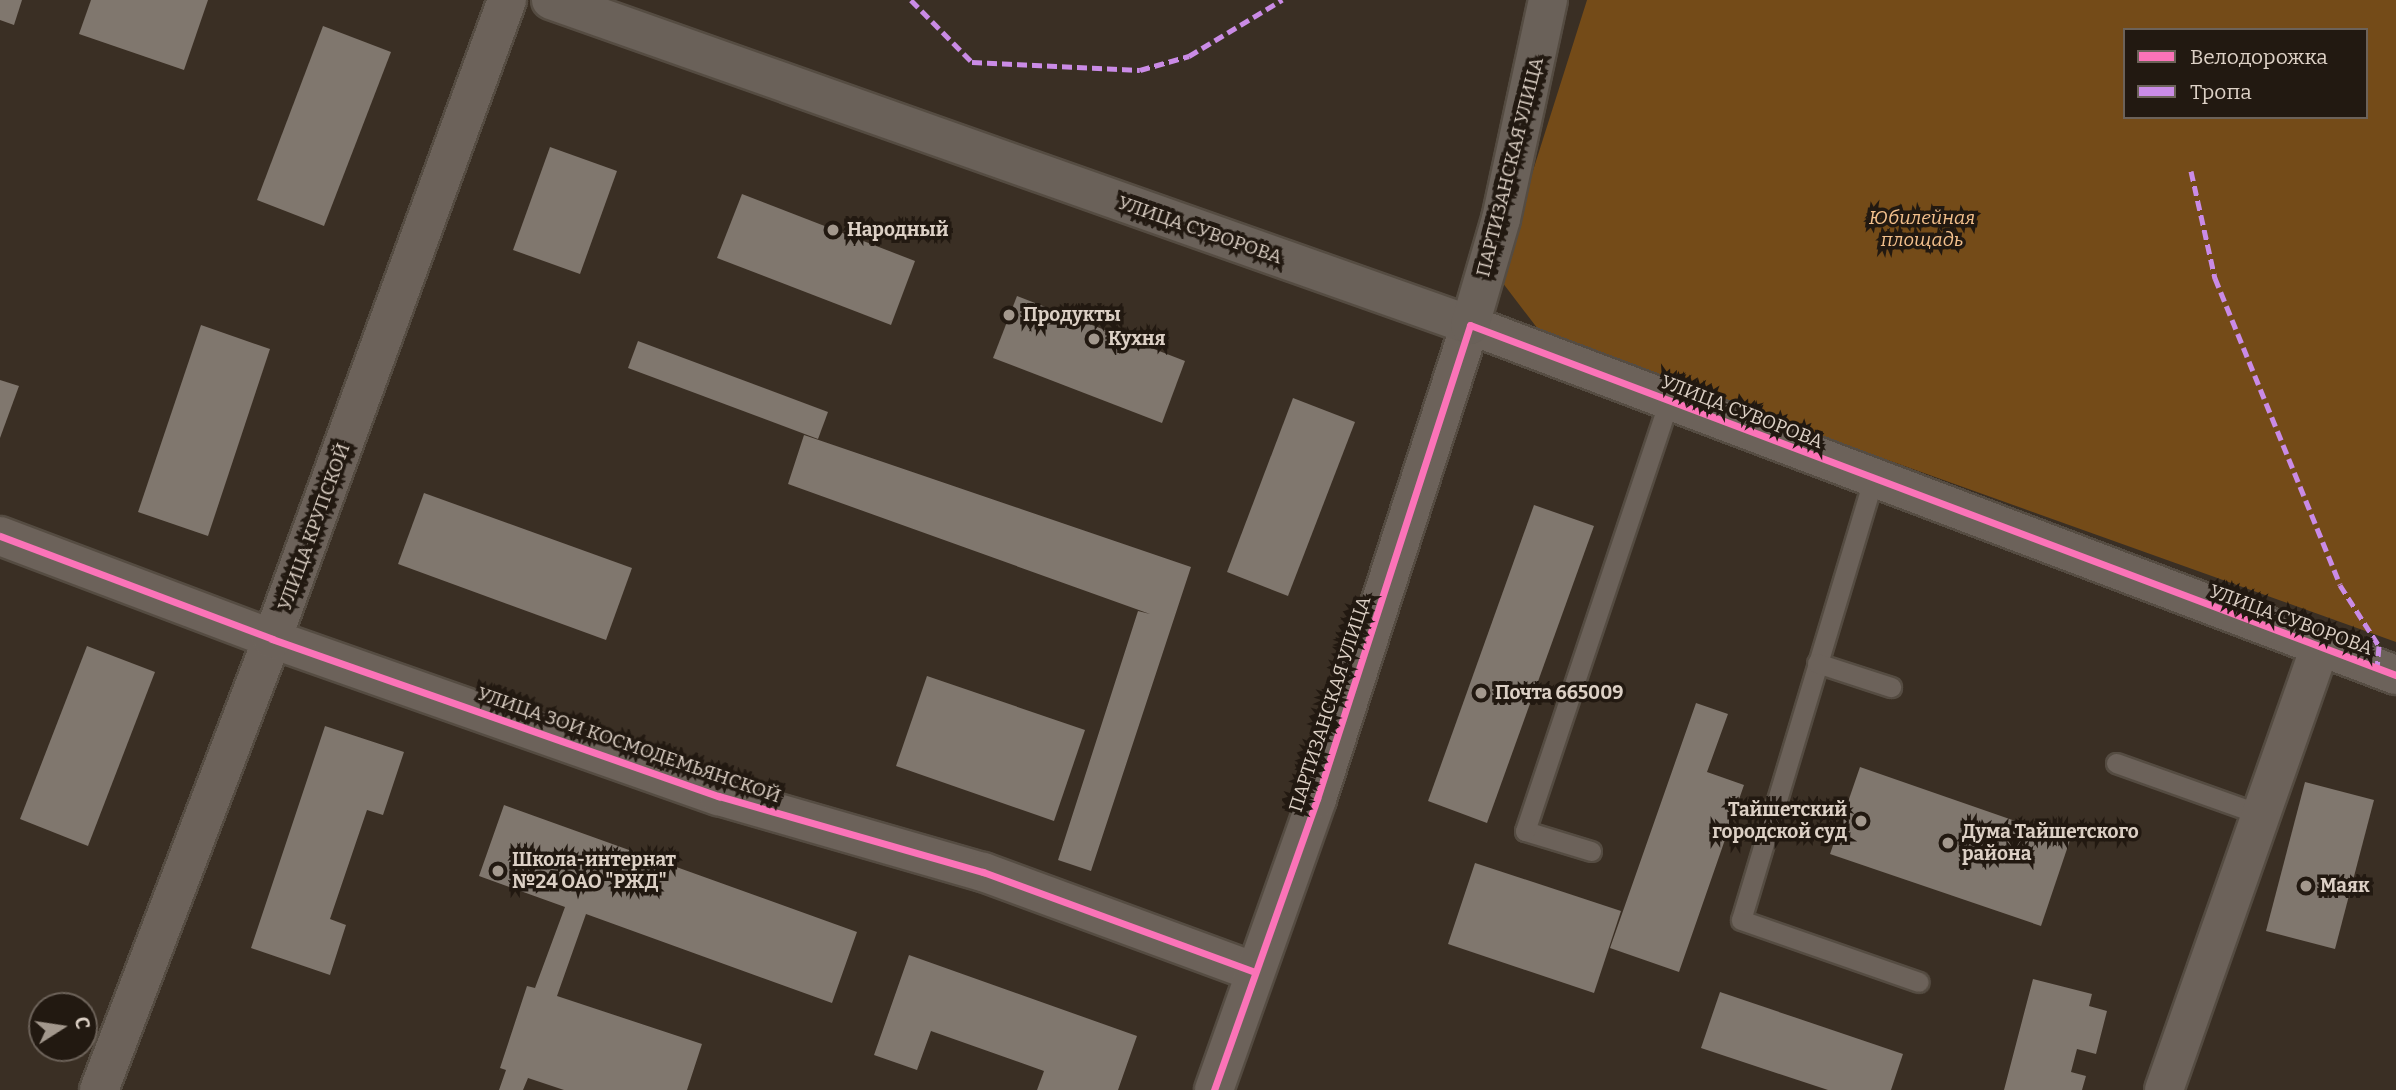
<!DOCTYPE html>
<html>
<head>
<meta charset="utf-8">
<style>
	body { margin:0 }
	#map { position:relative; width:2396px; height:1090px; overflow:hidden; background:#3a2f24; font-family:Bitter,serif }
	div>[style] { position:absolute }
	[style*='--x'] { left:calc(var(--x)*1px); top:calc(var(--y)*1px); width:calc(var(--w)*1px); rotate:calc(var(--a)*1deg) }
	.green>* { inset:0; background:#744b18 }
	.building>* { inset:0; background:#80776e }
	.roads { filter:drop-shadow(2px 0 #554c42) drop-shadow(-2px 0 #554c42) drop-shadow(0 2px #554c42) drop-shadow(0 -2px #554c42) }
	.service>* { height:19px; margin:-9.5px; padding:0 9.5px; transform-origin:9.5px; border-radius:9.5px; background:#6c625a }
	.minor>* { height:38px; margin:-19px; padding:0 19px; transform-origin:19px; border-radius:19px; background:#6c625a }
	.tertiary>* { height:38px; margin:-19px; padding:0 19px; transform-origin:19px; border-radius:19px; background:#6c625a }
	.secondary>* { height:38px; margin:-19px; padding:0 19px; transform-origin:19px; border-radius:19px; background:#6a6159 }
	.quiet>* { height:5px; margin-top:-2.5px; transform-origin:0; background:repeating-linear-gradient(90deg,#ca8be6 0 10px,transparent 0 15px) }
	.cycleway>* { height:7px; margin:-3.5px; padding:0 3.5px; transform-origin:3.5px; border-radius:3.5px; background:#fb73b8 }
	.dots>* { width:19px; height:19px; translate:-50% -50%; box-sizing:border-box; border:4px solid #221911; border-radius:50% }
	span { translate:-50% -50%; white-space:nowrap; text-align:center; line-height:1.15; -webkit-text-stroke:7px #221911; paint-order:stroke }
	.street-label { font-size:19px; color:#dcd0c5 }
	.park-label { font-size:19px; color:#f4c18d; font-style:italic }
	.poi-label { font-size:19px; color:#dcd0c5; font-weight:700 }
	.left { translate:0 -50%; text-align:left }
	.right { translate:-100% -50%; text-align:right }
	.legend { position:absolute; left:2123px; top:28px; width:245px; height:91px; box-sizing:border-box; background:#221911; border:2px solid #6c6259; margin:0; padding:9px 12px; list-style:none; font-size:21px; color:#dcd0c5 }
	.legend li { display:flex; align-items:center; gap:14px; height:35px }
	.legend b { width:35px; border:2px solid #6c6259 }
	.north { position:absolute; left:28px; top:992px; width:70px; height:70px; box-sizing:border-box; background:#221911; border:2px solid #6c6259; border-radius:50%; rotate:78deg; font-size:19px; font-weight:700; line-height:28px; text-align:center; color:#dcd0c5 }
	.north::after { content:''; display:block; margin:auto; width:24px; height:32px; background:#a3988d; clip-path:polygon(50% 0,100% 100%,50% 72%,0 100%) }
</style>
</head>
<body>
<div id="map">
	<div class="green">
		<div style="clip-path:polygon(evenodd,1587px 0,2396px 0,2396px 642px,1544px 337px,1499px 278px,1587px 0,2125px 30px,2366px 30px,2366px 117px,2125px 117px,2125px 30px)"></div>
	</div>
	<div class="building">
		<div style="clip-path:polygon(0 0,22px 0,14px 25px,0 20px)"></div>
		<div style="clip-path:polygon(91px 0,208px 0,184px 70px,79px 34px)"></div>
		<div style="clip-path:polygon(323px 26px,391px 52px,324px 226px,257px 200px)"></div>
		<div style="clip-path:polygon(550px 147px,617px 171px,580px 274px,513px 250px)"></div>
		<div style="clip-path:polygon(742px 194px,915px 261px,891px 325px,717px 258px)"></div>
		<div style="clip-path:polygon(1017px 296px,1185px 361px,1162px 423px,993px 358px)"></div>
		<div style="clip-path:polygon(201px 325px,270px 349px,208px 536px,138px 512px)"></div>
		<div style="clip-path:polygon(638px 341px,828px 412px,818px 439px,628px 368px)"></div>
		<div style="clip-path:polygon(0 380px,19px 386px,0 438px)"></div>
		<div style="clip-path:polygon(1293px 398px,1355px 422px,1288px 596px,1227px 572px)"></div>
		<div style="clip-path:polygon(804px 435px,1191px 567px,1091px 871px,1058px 860px,1138px 611px,1150px 614px,788px 484px)"></div>
		<div style="clip-path:polygon(424px 493px,632px 568px,606px 640px,398px 564px)"></div>
		<div style="clip-path:polygon(1534px 505px,1594px 526px,1487px 823px,1428px 801px)"></div>
		<div style="clip-path:polygon(87px 646px,155px 672px,88px 846px,20px 819px)"></div>
		<div style="clip-path:polygon(927px 676px,1085px 730px,1054px 821px,896px 766px)"></div>
		<div style="clip-path:polygon(1696px 703px,1728px 714px,1707px 772px,1744px 785px,1679px 972px,1610px 948px)"></div>
		<div style="clip-path:polygon(325px 726px,404px 752px,383px 815px,367px 810px,330px 919px,346px 925px,330px 975px,251px 948px)"></div>
		<div style="clip-path:polygon(1860px 767px,2070px 840px,2041px 926px,1830px 854px)"></div>
		<div style="clip-path:polygon(2305px 782px,2374px 800px,2335px 949px,2266px 931px)"></div>
		<div style="clip-path:polygon(504px 805px,857px 932px,832px 1003px,586px 914px,557px 996px,702px 1044px,687px 1090px,564px 1090px,528px 1078px,523px 1090px,499px 1090px,506px 1070px,500px 1068px,527px 986px,535px 988px,565px 907px,479px 876px)"></div>
		<div style="clip-path:polygon(1475px 863px,1621px 911px,1594px 993px,1448px 944px)"></div>
		<div style="clip-path:polygon(909px 955px,1137px 1036px,1118px 1090px,1037px 1090px,1044px 1071px,931px 1031px,917px 1070px,874px 1055px)"></div>
		<div style="clip-path:polygon(2033px 979px,2092px 994px,2089px 1006px,2107px 1011px,2096px 1054px,2077px 1049px,2071px 1072px,2086px 1076px,2082px 1090px,2004px 1090px)"></div>
		<div style="clip-path:polygon(1720px 992px,1903px 1054px,1891px 1090px,1828px 1090px,1701px 1048px)"></div>
	</div>
	<div class="roads">
		<div class="service">
			<div style="--x:1873;--y:480;--w:459;--a:106.7"></div>
			<div style="--x:1741;--y:920;--w:188;--a:19.2"></div>
			<div style="--x:1817;--y:663;--w:78;--a:18"></div>
			<div style="--x:2116;--y:763;--w:152;--a:19.6"></div>
			<div style="--x:1591;--y:851;--w:69;--a:-163.1"></div>
			<div style="--x:1525;--y:831;--w:454;--a:-71.5"></div>
		</div>
		<div class="minor">
			<div style="--x:0;--y:536;--w:291;--a:20.7"></div>
			<div style="--x:272;--y:639;--w:474;--a:19.4"></div>
			<div style="--x:719;--y:796;--w:275;--a:16.1"></div>
			<div style="--x:983;--y:872;--w:287;--a:20.2"></div>
			<div style="--x:99;--y:1090;--w:483;--a:-69"></div>
			<div style="--x:272;--y:639;--w:681;--a:-69.81"></div>
			<div style="--x:1214;--y:1090;--w:309;--a:-70.5"></div>
			<div style="--x:1317;--y:799;--w:498;--a:-72.1"></div>
			<div style="--x:2164;--y:1090;--w:470;--a:-70.6"></div>
		</div>
		<div class="tertiary">
			<div style="--x:1470;--y:325;--w:990;--a:20.71"></div>
		</div>
		<div class="secondary">
			<div style="--x:551;--y:0;--w:975;--a:19.48"></div>
			<div style="--x:1470;--y:325;--w:110;--a:-73.7"></div>
			<div style="--x:1501;--y:219;--w:224;--a:-77.9"></div>
		</div>
	</div>
	<div class="quiet">
		<div style="--x:911;--y:0;--w:87;--a:45.5"></div>
		<div style="--x:972;--y:62;--w:168;--a:2.7"></div>
		<div style="--x:1140;--y:70;--w:51;--a:-15.9"></div>
		<div style="--x:1189;--y:56;--w:109;--a:-31.1"></div>
		<div style="--x:2191;--y:171;--w:110;--a:77.4"></div>
		<div style="--x:2215;--y:278;--w:331;--a:67.8"></div>
		<div style="--x:2340;--y:585;--w:72;--a:57.4"></div>
		<div style="--x:2379;--y:646;--w:22;--a:95"></div>
	</div>
	<div class="cycleway">
		<div style="--x:0;--y:536;--w:291;--a:20.7"></div>
		<div style="--x:272;--y:639;--w:474;--a:19.4"></div>
		<div style="--x:719;--y:796;--w:275;--a:16.1"></div>
		<div style="--x:983;--y:872;--w:287;--a:20.2"></div>
		<div style="--x:1214;--y:1090;--w:309;--a:-70.5"></div>
		<div style="--x:1317;--y:799;--w:498;--a:-72.1"></div>
		<div style="--x:1470;--y:325;--w:990;--a:20.71"></div>
	</div>
	<div class="dots">
		<div style="left:833px;top:230px;background:#a3988d"></div>
		<div style="left:1009px;top:315px;background:#a3988d"></div>
		<div style="left:1094px;top:339px;background:#a3988d"></div>
		<div style="left:1481px;top:693px;background:#a3988d"></div>
		<div style="left:1861px;top:821px;background:#a3988d"></div>
		<div style="left:1948px;top:843px;background:#a3988d"></div>
		<div style="left:498px;top:871px;background:#a3988d"></div>
		<div style="left:2306px;top:886px;background:#a3988d"></div>
	</div>
	<div class="street-label">
		<span style="left:1510px;top:167px;rotate:-76deg">ПАРТИЗАНСКАЯ УЛИЦА</span>
		<span style="left:1200px;top:230px;rotate:19deg">УЛИЦА СУВОРОВА</span>
		<span style="left:1742px;top:412px;rotate:21deg">УЛИЦА СУВОРОВА</span>
		<span style="left:314px;top:527px;rotate:-70deg">УЛИЦА КРУПСКОЙ</span>
		<span style="left:2291px;top:620px;rotate:20deg">УЛИЦА СУВОРОВА</span>
		<span style="left:1330px;top:704px;rotate:-72deg">ПАРТИЗАНСКАЯ УЛИЦА</span>
		<span style="left:629px;top:745px;rotate:19deg">УЛИЦА ЗОИ КОСМОДЕМЬЯНСКОЙ</span>
	</div>
	<div class="park-label">
		<span style="left:1922px;top:229px">Юбилейная<br>площадь</span>
	</div>
	<div class="poi-label">
		<span class="left" style="left:847px;top:230px">Народный</span>
		<span class="left" style="left:1023px;top:315px">Продукты</span>
		<span class="left" style="left:1108px;top:339px">Кухня</span>
		<span class="left" style="left:1495px;top:693px">Почта 665009</span>
		<span class="right" style="left:1847px;top:821px">Тайшетский<br>городской суд</span>
		<span class="left" style="left:1962px;top:843px">Дума Тайшетского<br>района</span>
		<span class="left" style="left:512px;top:871px">Школа-интернат<br>№24 ОАО "РЖД"</span>
		<span class="left" style="left:2320px;top:886px">Маяк</span>
	</div>
	<ul class="legend">
	<li><b style="height:9px;background:#fb73b8"></b>Велодорожка</li>
	<li><b style="height:9px;background:#ca8be6"></b>Тропа</li>
	</ul>
	<div class="north">С</div>
</div>
</body>
</html>
